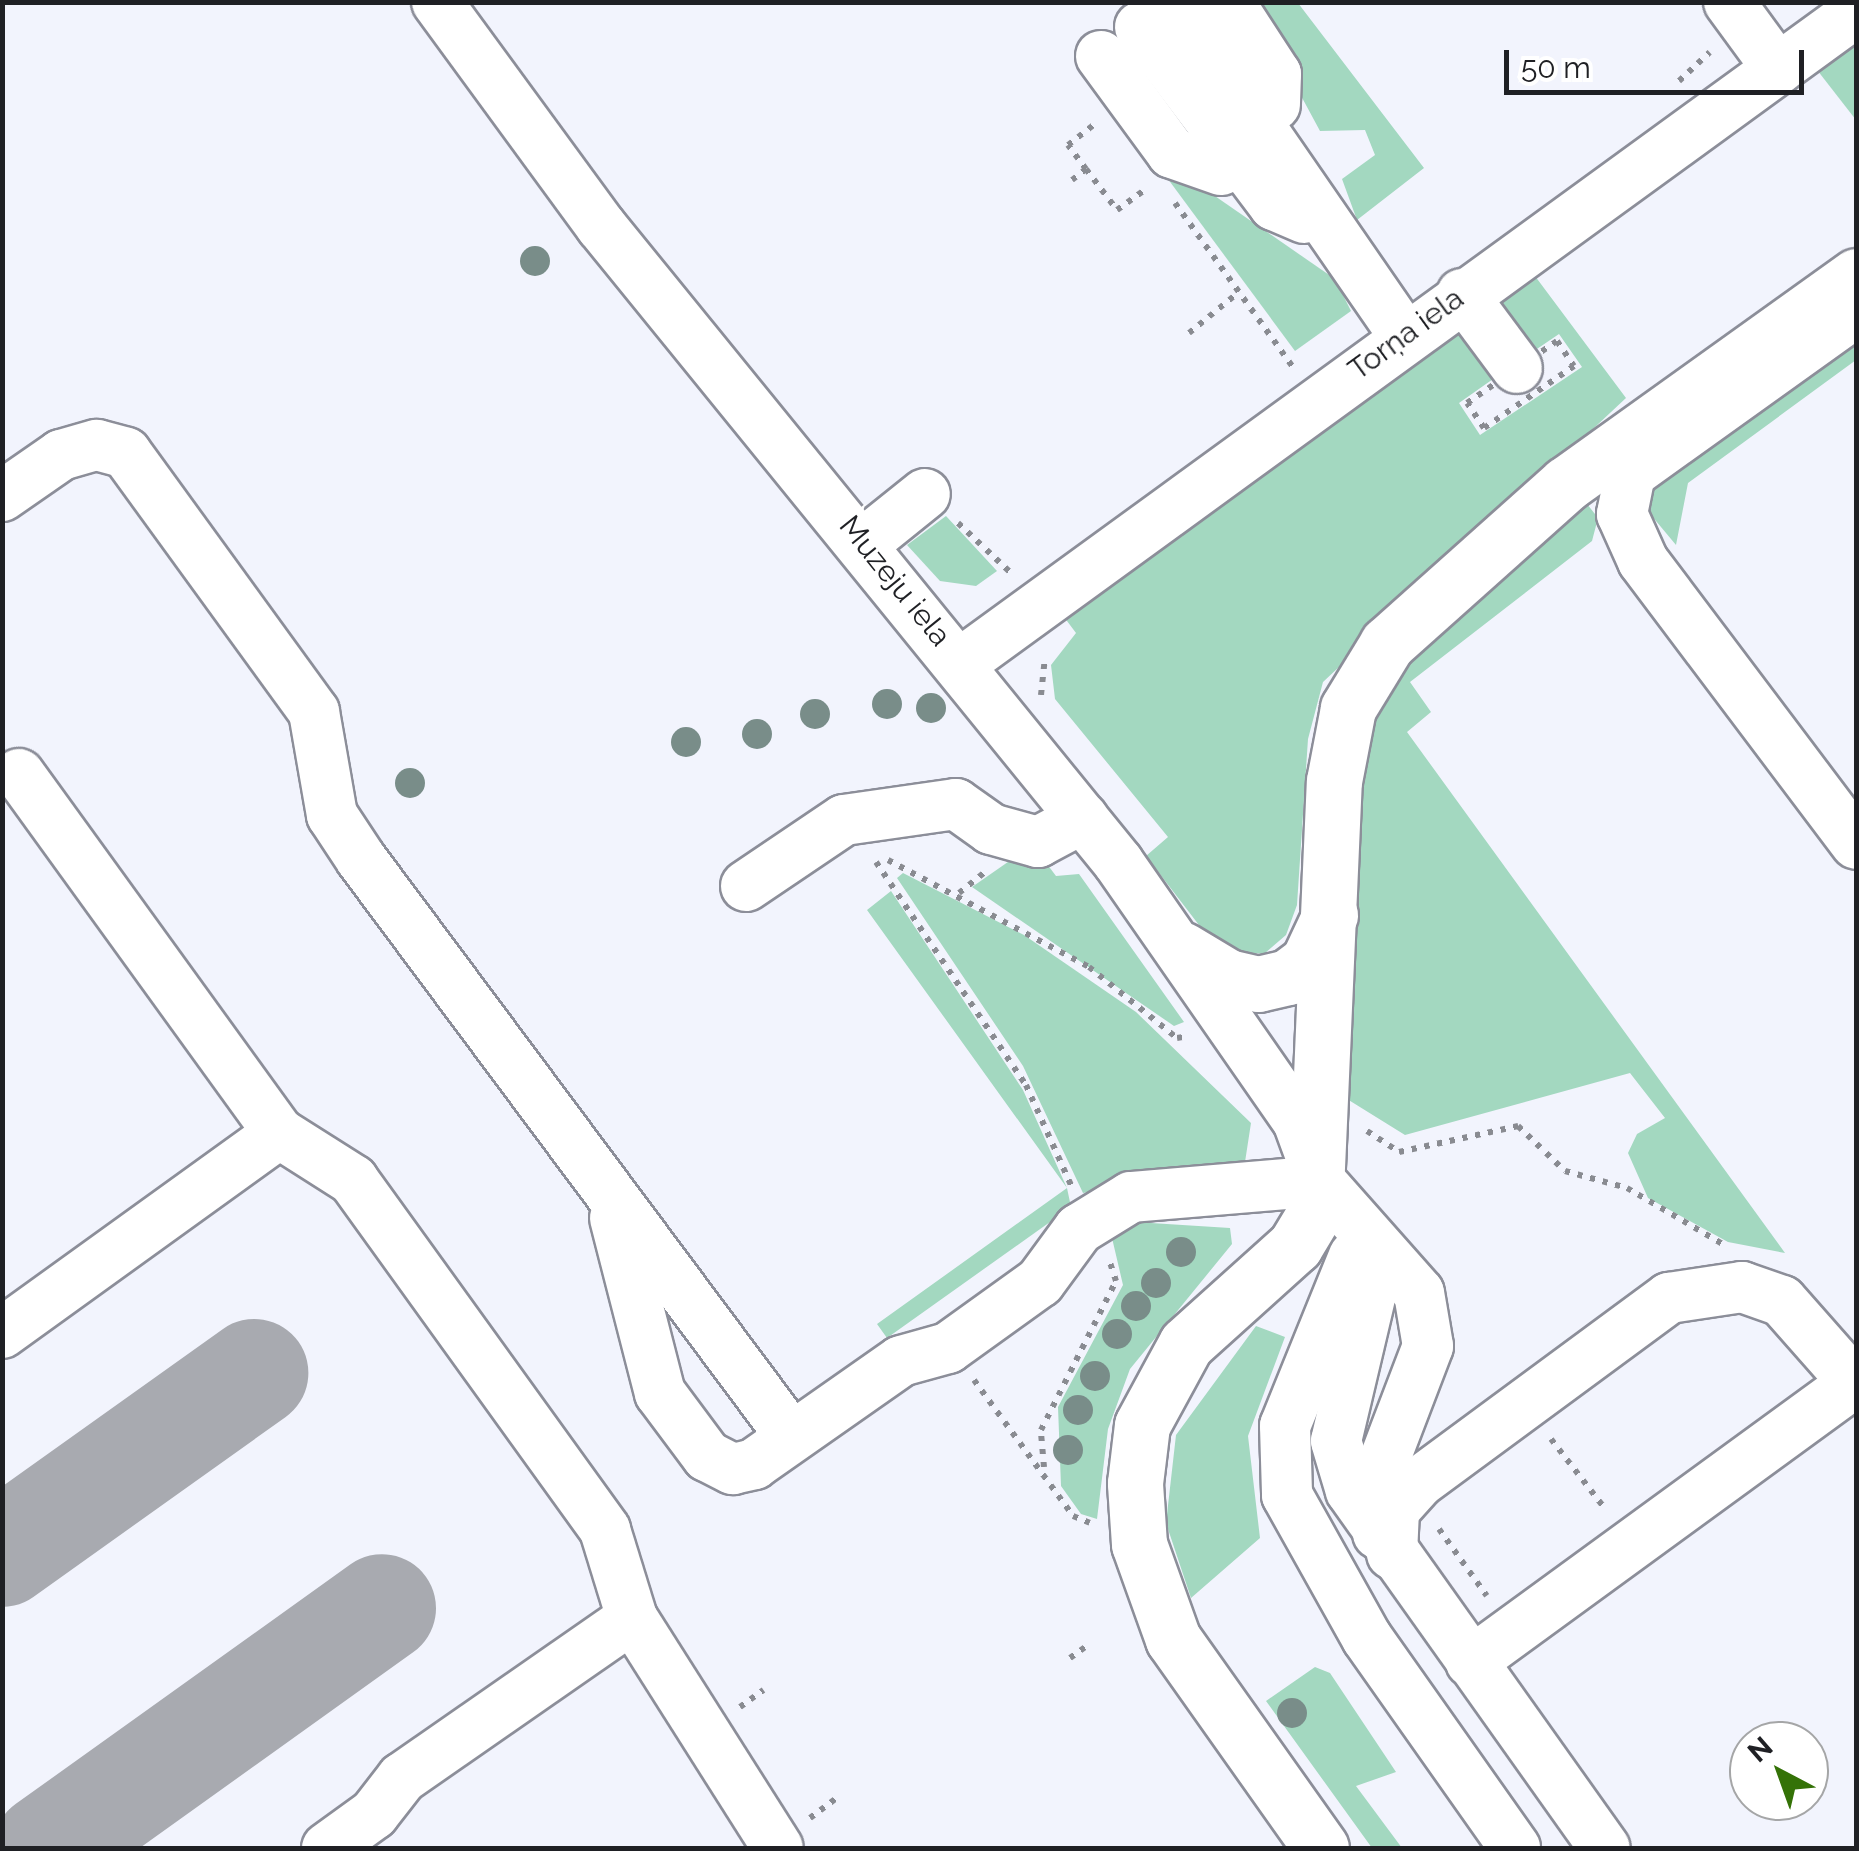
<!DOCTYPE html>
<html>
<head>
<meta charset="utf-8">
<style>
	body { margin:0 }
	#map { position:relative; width:1859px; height:1851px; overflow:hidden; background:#f2f4fd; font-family:Raleway,sans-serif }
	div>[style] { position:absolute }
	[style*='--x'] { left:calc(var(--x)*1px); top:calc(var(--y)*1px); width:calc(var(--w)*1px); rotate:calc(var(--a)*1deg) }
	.green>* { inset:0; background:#a3d8c0 }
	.taxiway>* { height:108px; margin:-54px; padding:0 54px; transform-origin:54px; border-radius:54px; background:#a8aab0 }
	.path>* { height:6px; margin-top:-3px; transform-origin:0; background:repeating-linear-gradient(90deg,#898b91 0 5px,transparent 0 13px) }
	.roads { filter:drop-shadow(2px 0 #8c8e99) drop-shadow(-2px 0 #8c8e99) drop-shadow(0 2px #8c8e99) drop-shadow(0 -2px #8c8e99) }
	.minor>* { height:50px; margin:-25px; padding:0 25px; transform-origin:25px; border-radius:25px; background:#fff }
	.major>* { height:55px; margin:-27.5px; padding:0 27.5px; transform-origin:27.5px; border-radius:27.5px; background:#fff }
	.trees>* { width:30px; height:30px; margin:-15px; border-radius:50%; background:#798d89 }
	span { translate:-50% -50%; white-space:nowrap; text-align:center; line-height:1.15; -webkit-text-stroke:10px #fff; paint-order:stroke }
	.street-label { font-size:30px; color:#1f2024 }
	.frame { position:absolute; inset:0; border:5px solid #1f2024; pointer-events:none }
	.north { position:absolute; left:1729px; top:1721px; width:100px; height:100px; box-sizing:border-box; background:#fff; border:2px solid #a5a6a7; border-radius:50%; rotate:319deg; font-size:28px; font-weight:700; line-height:40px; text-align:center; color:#1f2024 }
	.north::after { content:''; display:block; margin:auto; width:35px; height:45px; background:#347207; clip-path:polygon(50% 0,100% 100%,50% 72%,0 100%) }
	.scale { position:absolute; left:1504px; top:50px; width:300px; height:45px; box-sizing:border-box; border:5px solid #1f2024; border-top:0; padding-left:12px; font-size:30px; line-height:35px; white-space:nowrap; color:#1f2024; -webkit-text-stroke:8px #fff; paint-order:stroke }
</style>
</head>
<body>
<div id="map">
	<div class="green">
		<div style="clip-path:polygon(1251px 3px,1298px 3px,1424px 168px,1357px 220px,1342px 179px,1375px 155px,1365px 130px,1320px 131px)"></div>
		<div style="clip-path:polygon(1856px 36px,1856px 120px,1814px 66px)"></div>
		<div style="clip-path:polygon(1173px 167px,1335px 279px,1351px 311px,1295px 351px,1165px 175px)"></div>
		<div style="clip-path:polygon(1532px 272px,1626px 398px,1323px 682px,1308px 739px,1297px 905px,1286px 935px,1264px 954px,1232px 951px,1202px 929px,1146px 856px,1168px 837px,1055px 699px,1051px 665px,1076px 633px,1061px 613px,1467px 319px,1503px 372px,1459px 403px,1480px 435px,1582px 367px,1559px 334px,1522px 359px,1484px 306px)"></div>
		<div style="clip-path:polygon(1856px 332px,1856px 360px,1688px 483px,1676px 545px,1646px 509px,1647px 490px)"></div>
		<div style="clip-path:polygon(1584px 500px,1598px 518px,1592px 541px,1410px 682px,1431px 712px,1407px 732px,1785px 1253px,1728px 1242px,1648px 1198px,1628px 1153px,1637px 1134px,1665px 1118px,1630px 1073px,1405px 1135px,1347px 1099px,1363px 762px,1375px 717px,1419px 647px)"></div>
		<div style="clip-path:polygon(946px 516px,997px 571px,976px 586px,940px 581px,907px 545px)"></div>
		<div style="clip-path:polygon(1018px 855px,1044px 860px,1056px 876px,1079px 874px,1184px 1022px,1174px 1026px,972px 887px)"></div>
		<div style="clip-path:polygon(903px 873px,1024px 935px,1136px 1012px,1251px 1123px,1245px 1162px,1083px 1193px,1023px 1066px,897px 878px)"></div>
		<div style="clip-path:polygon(891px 891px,1023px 1090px,1067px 1188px,1071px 1207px,887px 1338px,877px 1324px,1067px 1188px,867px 910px)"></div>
		<div style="clip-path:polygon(1135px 1222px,1230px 1228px,1232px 1244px,1130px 1369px,1108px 1429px,1097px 1519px,1081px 1514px,1061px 1486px,1058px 1407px,1123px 1285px,1112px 1238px)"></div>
		<div style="clip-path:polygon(1256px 1326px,1285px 1337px,1248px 1436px,1260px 1538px,1191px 1598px,1166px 1523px,1176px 1435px)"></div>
		<div style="clip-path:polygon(1315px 1667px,1330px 1673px,1396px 1772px,1356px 1786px,1402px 1848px,1372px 1848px,1266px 1701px)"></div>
	</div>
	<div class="taxiway">
		<div style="--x:2;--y:1553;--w:310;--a:-35.5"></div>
		<div style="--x:47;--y:1848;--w:412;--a:-35.6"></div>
	</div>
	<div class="path">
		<div style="--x:1679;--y:81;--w:42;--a:-43.1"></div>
		<div style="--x:1086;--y:169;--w:51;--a:52.9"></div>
		<div style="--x:1117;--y:210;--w:37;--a:-36"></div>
		<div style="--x:1072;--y:180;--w:18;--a:-38"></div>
		<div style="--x:1086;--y:169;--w:30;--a:-127"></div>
		<div style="--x:1068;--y:145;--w:37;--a:-38"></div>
		<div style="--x:1175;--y:203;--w:201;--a:54.3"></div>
		<div style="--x:1189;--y:333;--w:65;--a:-39.4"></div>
		<div style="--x:1557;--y:341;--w:30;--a:56"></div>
		<div style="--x:1574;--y:366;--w:109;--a:145.4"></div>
		<div style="--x:1484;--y:428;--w:30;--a:-124"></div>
		<div style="--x:1467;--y:403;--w:109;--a:-34.6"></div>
		<div style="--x:958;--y:523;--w:71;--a:43.3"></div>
		<div style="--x:1041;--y:695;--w:36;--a:-84"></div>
		<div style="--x:888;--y:860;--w:228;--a:28"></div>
		<div style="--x:1089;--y:967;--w:113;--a:38.9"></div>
		<div style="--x:1177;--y:1038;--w:11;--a:-10"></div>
		<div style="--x:876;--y:862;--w:269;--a:56.1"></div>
		<div style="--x:1026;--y:1085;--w:110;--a:65.8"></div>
		<div style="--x:959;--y:893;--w:32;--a:-39"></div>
		<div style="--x:1367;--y:1131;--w:38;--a:33"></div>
		<div style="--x:1399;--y:1152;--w:122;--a:-12.3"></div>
		<div style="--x:1518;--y:1126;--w:65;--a:43.8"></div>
		<div style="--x:1565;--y:1171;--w:64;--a:15.3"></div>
		<div style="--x:1627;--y:1188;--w:113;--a:30.4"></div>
		<div style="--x:974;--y:1380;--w:168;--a:53.9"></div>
		<div style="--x:1073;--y:1516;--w:18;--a:22"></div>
		<div style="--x:1551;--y:1439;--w:90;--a:52.2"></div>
		<div style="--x:1044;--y:1467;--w:37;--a:-95"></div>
		<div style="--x:1041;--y:1430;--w:167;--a:-63.3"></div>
		<div style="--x:1116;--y:1281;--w:19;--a:-108"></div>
		<div style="--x:1439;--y:1529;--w:82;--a:54.4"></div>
		<div style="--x:1070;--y:1658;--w:19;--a:-36"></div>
		<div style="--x:740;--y:1707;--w:29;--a:-36"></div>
		<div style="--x:810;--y:1818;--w:36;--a:-37"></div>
	</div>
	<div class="roads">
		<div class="minor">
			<div style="--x:437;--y:2;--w:278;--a:53.8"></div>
			<div style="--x:601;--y:226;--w:820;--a:50.89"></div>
			<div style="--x:1118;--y:862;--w:315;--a:55.2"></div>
			<div style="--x:1298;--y:1121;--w:64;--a:69.9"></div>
			<div style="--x:1320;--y:1181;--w:149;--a:48.5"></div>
			<div style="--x:1419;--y:1293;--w:54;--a:80.4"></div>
			<div style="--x:1428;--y:1346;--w:154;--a:110.9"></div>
			<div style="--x:1373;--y:1490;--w:44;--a:83.5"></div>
			<div style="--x:1174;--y:2;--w:405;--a:55.4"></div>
			<div style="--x:1229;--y:2;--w:86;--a:56.9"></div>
			<div style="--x:1276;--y:74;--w:31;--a:92"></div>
			<div style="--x:1729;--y:2;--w:83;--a:53.8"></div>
			<div style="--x:1140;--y:27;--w:223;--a:53"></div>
			<div style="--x:1274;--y:205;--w:33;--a:23"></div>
			<div style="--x:1101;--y:56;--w:120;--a:53.8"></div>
			<div style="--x:1172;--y:153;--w:52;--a:19.1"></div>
			<div style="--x:1462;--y:294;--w:92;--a:53.4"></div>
			<div style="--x:1856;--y:312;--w:278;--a:144.4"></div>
			<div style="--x:1630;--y:474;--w:41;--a:101.3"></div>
			<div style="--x:1622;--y:514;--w:51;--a:65.9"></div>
			<div style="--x:1643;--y:561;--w:354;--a:53"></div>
			<div style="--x:2;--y:496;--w:72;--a:-34.8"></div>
			<div style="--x:61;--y:455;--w:37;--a:-16"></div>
			<div style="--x:97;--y:445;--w:30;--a:15"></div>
			<div style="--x:126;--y:453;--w:320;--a:54"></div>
			<div style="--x:314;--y:712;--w:105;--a:80.1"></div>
			<div style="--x:332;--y:815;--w:53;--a:56.6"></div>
			<div style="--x:361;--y:859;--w:720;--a:53.31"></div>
			<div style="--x:864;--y:543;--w:78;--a:-38.8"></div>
			<div style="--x:961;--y:663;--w:1107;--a:-36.03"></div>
			<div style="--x:19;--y:774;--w:443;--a:54.1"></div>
			<div style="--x:279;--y:1133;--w:88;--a:32.4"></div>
			<div style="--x:353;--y:1180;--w:431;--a:54.2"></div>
			<div style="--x:605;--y:1530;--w:92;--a:72.9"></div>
			<div style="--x:632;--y:1618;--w:272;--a:57.6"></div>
			<div style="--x:746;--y:886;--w:118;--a:-34"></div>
			<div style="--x:844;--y:820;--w:113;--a:-8.1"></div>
			<div style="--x:956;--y:804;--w:43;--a:35.5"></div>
			<div style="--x:991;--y:829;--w:49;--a:15.5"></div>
			<div style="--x:1038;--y:842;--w:51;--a:-28.1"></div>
			<div style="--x:615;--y:1218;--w:181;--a:75.6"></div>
			<div style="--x:660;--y:1393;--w:79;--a:53.3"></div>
			<div style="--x:707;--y:1456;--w:29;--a:27"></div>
			<div style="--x:733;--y:1469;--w:22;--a:-13"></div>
			<div style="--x:754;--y:1464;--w:179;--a:-35"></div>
			<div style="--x:901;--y:1361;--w:49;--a:-15.5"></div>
			<div style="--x:948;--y:1348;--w:113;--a:-35.7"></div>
			<div style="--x:1040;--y:1282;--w:66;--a:-53.7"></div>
			<div style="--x:1079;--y:1229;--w:61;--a:-31.6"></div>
			<div style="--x:1131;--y:1197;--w:190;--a:-4.8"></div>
			<div style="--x:1362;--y:1231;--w:59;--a:80.2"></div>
			<div style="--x:1372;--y:1289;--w:156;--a:103.3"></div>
			<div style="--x:1336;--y:1441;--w:52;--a:73.3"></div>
			<div style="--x:1351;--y:1491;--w:438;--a:54.6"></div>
			<div style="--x:1354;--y:1256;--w:183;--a:112.1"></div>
			<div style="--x:1285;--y:1426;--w:69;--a:88.3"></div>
			<div style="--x:1287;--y:1495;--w:164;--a:60.8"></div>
			<div style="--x:1367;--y:1638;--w:257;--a:54.8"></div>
			<div style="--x:2;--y:1333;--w:342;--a:-35.8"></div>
			<div style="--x:1392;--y:1554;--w:44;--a:-87.4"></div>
			<div style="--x:1394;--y:1510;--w:36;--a:-48"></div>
			<div style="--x:1418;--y:1483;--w:312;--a:-36.4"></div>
			<div style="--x:1669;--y:1298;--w:74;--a:-8.6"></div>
			<div style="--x:1742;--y:1287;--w:42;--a:19.3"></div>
			<div style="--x:1782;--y:1301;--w:112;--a:48.6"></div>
			<div style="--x:1471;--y:1662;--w:477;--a:-36.1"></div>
			<div style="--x:327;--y:1848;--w:58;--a:-35.9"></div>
			<div style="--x:374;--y:1814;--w:46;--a:-52.1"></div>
			<div style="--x:402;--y:1778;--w:280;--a:-34.8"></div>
		</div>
		<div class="major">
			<div style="--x:1183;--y:950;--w:52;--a:31"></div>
			<div style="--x:1228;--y:977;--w:31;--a:13"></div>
			<div style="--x:1258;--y:984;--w:31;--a:-13"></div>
			<div style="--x:1288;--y:977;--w:25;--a:-37"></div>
			<div style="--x:1308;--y:962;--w:52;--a:-64.9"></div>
			<div style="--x:1321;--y:1848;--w:256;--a:-125.3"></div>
			<div style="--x:1173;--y:1639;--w:101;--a:-109.7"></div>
			<div style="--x:1139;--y:1544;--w:61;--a:-93.8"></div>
			<div style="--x:1135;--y:1483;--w:58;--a:-83.1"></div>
			<div style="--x:1142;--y:1425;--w:92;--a:-61.5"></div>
			<div style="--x:1186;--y:1344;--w:147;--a:-42"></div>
			<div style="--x:1295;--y:1246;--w:39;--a:-59"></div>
			<div style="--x:1315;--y:1213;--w:432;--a:-87.5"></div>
			<div style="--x:1334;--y:781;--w:74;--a:-79.1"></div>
			<div style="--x:1348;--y:708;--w:75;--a:-58.6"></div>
			<div style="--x:1387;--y:644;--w:240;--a:-41.8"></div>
			<div style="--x:1566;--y:484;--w:357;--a:-35.6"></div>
		</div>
	</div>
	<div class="trees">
		<div style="left:535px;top:261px"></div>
		<div style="left:887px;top:704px"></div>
		<div style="left:931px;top:708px"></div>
		<div style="left:815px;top:714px"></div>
		<div style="left:757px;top:734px"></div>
		<div style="left:686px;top:742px"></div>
		<div style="left:410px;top:783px"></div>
		<div style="left:1181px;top:1252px"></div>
		<div style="left:1156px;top:1283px"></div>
		<div style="left:1136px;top:1306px"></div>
		<div style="left:1117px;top:1334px"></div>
		<div style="left:1095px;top:1376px"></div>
		<div style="left:1078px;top:1410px"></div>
		<div style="left:1068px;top:1450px"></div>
		<div style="left:1292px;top:1713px"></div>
	</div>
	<div class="street-label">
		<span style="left:1406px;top:334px;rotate:-36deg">Torņa iela</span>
		<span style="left:895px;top:581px;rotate:51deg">Muzeju iela</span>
	</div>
	<div class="frame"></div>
	<div class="north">N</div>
	<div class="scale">50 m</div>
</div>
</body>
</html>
